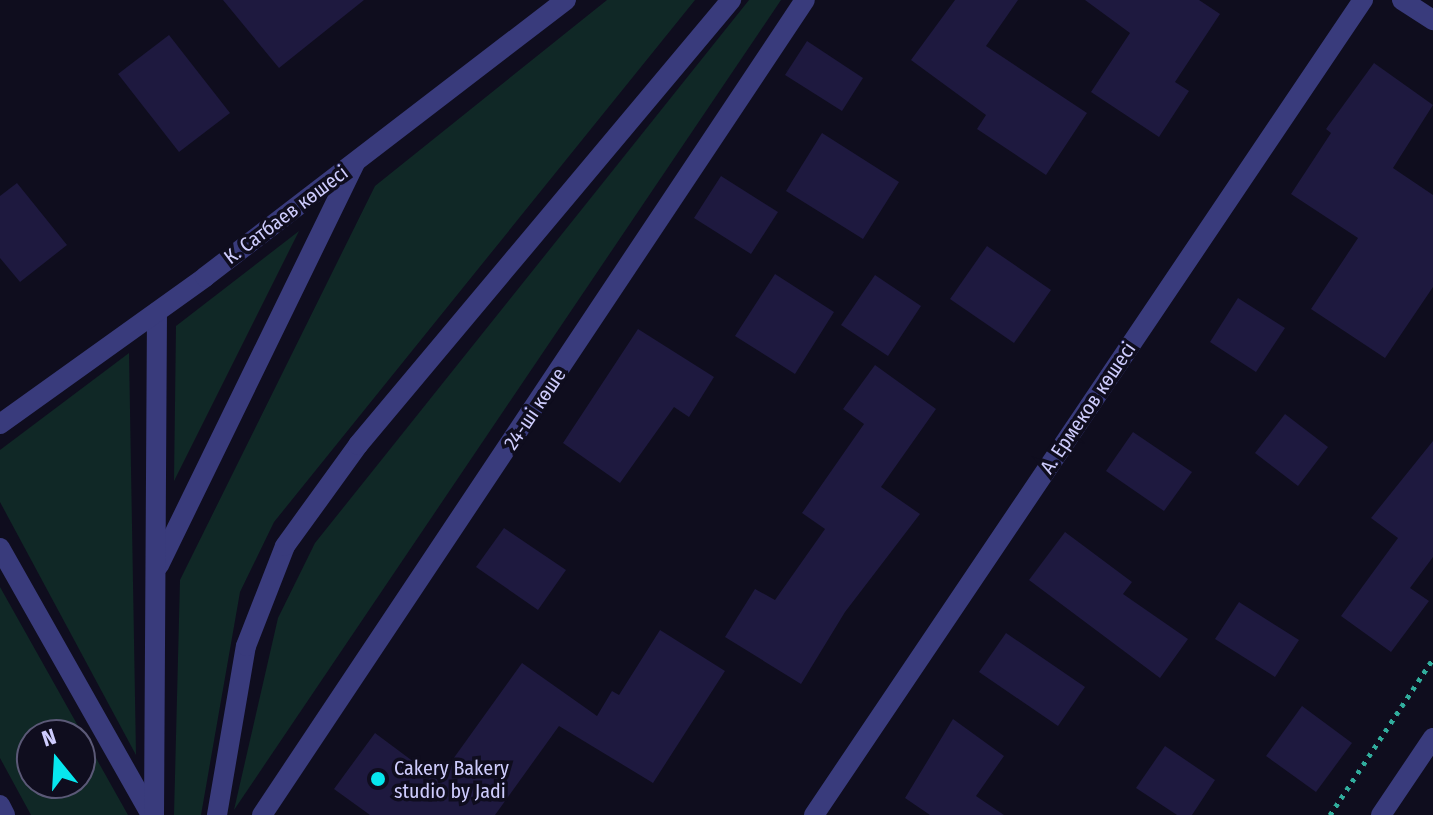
<!DOCTYPE html>
<html>
<head>
<meta charset="utf-8">
<style>
	body { margin:0 }
	#map { position:relative; width:1433px; height:815px; overflow:hidden; background:#0f0d1e; font-family:"Fira Sans Condensed",sans-serif }
	div>[style] { position:absolute }
	[style*='--x'] { left:calc(var(--x)*1px); top:calc(var(--y)*1px); width:calc(var(--w)*1px); rotate:calc(var(--a)*1deg) }
	.green>* { inset:0; background:#102826 }
	.building>* { inset:0; background:#1e193f }
	.path>* { height:5px; margin-top:-2.5px; transform-origin:0; background:repeating-linear-gradient(90deg,#31ad9d 0 4px,transparent 0 10px) }
	.service>* { height:20px; margin:-10px; padding:0 10px; transform-origin:10px; border-radius:10px; background:#393b7c }
	.minor>* { height:20px; margin:-10px; padding:0 10px; transform-origin:10px; border-radius:10px; background:#393b7c }
	.tertiary>* { height:20px; margin:-10px; padding:0 10px; transform-origin:10px; border-radius:10px; background:#393b7c }
	.dots>* { width:22px; height:22px; translate:-50% -50%; box-sizing:border-box; border:4px solid #0f0d1e; border-radius:50% }
	span { translate:-50% -50%; white-space:nowrap; text-align:center; line-height:1.15; -webkit-text-stroke:7px #0f0d1e; paint-order:stroke }
	.street-label { font-size:20px; color:#ceccfd }
	.poi-label { font-size:20px; color:#ceccfd }
	.left { translate:0 -50%; text-align:left }
	.north { position:absolute; left:16px; top:719px; width:80px; height:80px; box-sizing:border-box; background:#0f0d1e; border:2px solid #5b5977; border-radius:50%; rotate:342deg; font-size:22px; font-weight:700; line-height:32px; text-align:center; color:#ceccfd }
	.north::after { content:''; display:block; margin:auto; width:28px; height:36px; background:#07e7ee; clip-path:polygon(50% 0,100% 100%,50% 72%,0 100%) }
</style>
</head>
<body>
<div id="map">
	<div class="green">
		<div style="clip-path:polygon(607px 0,695px 0,274px 522px,240px 592px,201px 815px,174px 815px,180px 580px,375px 186px)"></div>
		<div style="clip-path:polygon(749px 0,781px 0,234px 810px,278px 618px,315px 543px)"></div>
		<div style="clip-path:polygon(299px 231px,174px 481px,176px 326px)"></div>
		<div style="clip-path:polygon(129px 353px,136px 755px,0 502px,0 450px)"></div>
		<div style="clip-path:polygon(evenodd,0 587px,128px 815px,31px 815px,0 758px,0 587px,32px 735px,80px 735px,80px 783px,32px 783px,32px 735px)"></div>
	</div>
	<div class="building">
		<div style="clip-path:polygon(223px 0,364px 0,279px 68px)"></div>
		<div style="clip-path:polygon(955px 0,1018px 0,986px 46px,1087px 113px,1046px 175px,977px 129px,986px 115px,911px 60px)"></div>
		<div style="clip-path:polygon(1085px 0,1199px 0,1220px 14px,1175px 82px,1189px 91px,1159px 137px,1091px 92px,1130px 33px)"></div>
		<div style="clip-path:polygon(169px 35px,230px 113px,179px 152px,118px 74px)"></div>
		<div style="clip-path:polygon(807px 41px,863px 78px,842px 111px,785px 75px)"></div>
		<div style="clip-path:polygon(1374px 63px,1433px 105px,1393px 168px,1433px 195px,1433px 287px,1385px 358px,1311px 309px,1358px 238px,1291px 194px,1331px 133px,1326px 129px)"></div>
		<div style="clip-path:polygon(822px 133px,899px 182px,863px 239px,786px 191px)"></div>
		<div style="clip-path:polygon(721px 176px,778px 212px,751px 254px,694px 218px)"></div>
		<div style="clip-path:polygon(17px 183px,67px 245px,20px 282px,0 258px,0 196px)"></div>
		<div style="clip-path:polygon(987px 246px,1051px 290px,1014px 343px,950px 299px)"></div>
		<div style="clip-path:polygon(775px 274px,834px 312px,795px 374px,735px 336px)"></div>
		<div style="clip-path:polygon(875px 275px,921px 306px,888px 356px,841px 325px)"></div>
		<div style="clip-path:polygon(1238px 298px,1285px 328px,1256px 372px,1210px 342px)"></div>
		<div style="clip-path:polygon(638px 329px,714px 377px,689px 417px,674px 407px,620px 483px,563px 443px)"></div>
		<div style="clip-path:polygon(875px 365px,936px 409px,881px 487px,920px 514px,845px 612px,801px 684px,725px 637px,755px 589px,775px 600px,825px 529px,802px 513px,864px 424px,843px 409px)"></div>
		<div style="clip-path:polygon(1285px 414px,1328px 447px,1298px 486px,1255px 453px)"></div>
		<div style="clip-path:polygon(1133px 432px,1192px 472px,1164px 511px,1106px 471px)"></div>
		<div style="clip-path:polygon(1433px 441px,1433px 557px,1410px 588px,1429px 601px,1391px 652px,1341px 616px,1398px 538px,1371px 518px)"></div>
		<div style="clip-path:polygon(504px 528px,566px 570px,538px 610px,476px 567px)"></div>
		<div style="clip-path:polygon(1065px 532px,1132px 582px,1123px 594px,1188px 639px,1160px 678px,1029px 580px)"></div>
		<div style="clip-path:polygon(1239px 602px,1299px 640px,1275px 677px,1215px 639px)"></div>
		<div style="clip-path:polygon(660px 630px,725px 671px,653px 783px,559px 726px,495px 815px,370px 815px,334px 789px,375px 733px,438px 780px,522px 663px,597px 716px,612px 691px,619px 695px)"></div>
		<div style="clip-path:polygon(1006px 633px,1085px 687px,1058px 726px,979px 672px)"></div>
		<div style="clip-path:polygon(1302px 706px,1352px 743px,1316px 792px,1266px 756px)"></div>
		<div style="clip-path:polygon(953px 719px,1004px 756px,976px 796px,1004px 815px,930px 815px,905px 798px)"></div>
		<div style="clip-path:polygon(1165px 746px,1215px 780px,1192px 815px,1177px 815px,1136px 788px)"></div>
	</div>
	<div class="path">
		<div style="--x:1330;--y:815;--w:187;--a:-56.6"></div>
	</div>
	<div class="service">
		<div style="--x:0;--y:548;--w:307;--a:60.5"></div>
		<div style="--x:159;--y:565;--w:447;--a:-64"></div>
		<div style="--x:0;--y:805;--w:11;--a:63"></div>
		<div style="--x:154;--y:815;--w:503;--a:-89.66"></div>
		<div style="--x:217;--y:815;--w:171;--a:-80.3"></div>
		<div style="--x:246;--y:646;--w:107;--a:-68.7"></div>
		<div style="--x:285;--y:546;--w:125;--a:-54.1"></div>
		<div style="--x:358;--y:445;--w:581;--a:-50.03"></div>
	</div>
	<div class="minor">
		<div style="--x:1402;--y:0;--w:37;--a:33"></div>
		<div style="--x:0;--y:424;--w:252;--a:-35.6"></div>
		<div style="--x:205;--y:277;--w:455;--a:-37.5"></div>
		<div style="--x:262;--y:815;--w:979;--a:-56.33"></div>
		<div style="--x:814;--y:815;--w:983;--a:-56.04"></div>
	</div>
	<div class="tertiary">
		<div style="--x:1381;--y:815;--w:93;--a:-56"></div>
	</div>
	<div class="dots">
		<div style="left:378px;top:779px;background:#07e7ee"></div>
	</div>
	<div class="street-label">
		<span style="left:286px;top:215px;rotate:-37deg">К. Сатбаев көшесі</span>
		<span style="left:1088px;top:408px;rotate:-56deg">А. Ермеков көшесі</span>
		<span style="left:535px;top:409px;rotate:-56deg">24-ші көше</span>
	</div>
	<div class="poi-label">
		<span class="left" style="left:394px;top:780px">Cakery Bakery<br>studio by Jadi</span>
	</div>
	<div class="north">N</div>
</div>
</body>
</html>
